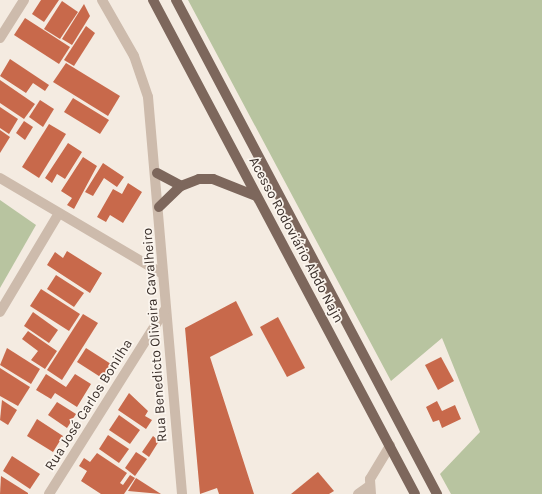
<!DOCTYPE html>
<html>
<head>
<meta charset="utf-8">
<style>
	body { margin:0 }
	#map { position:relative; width:542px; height:494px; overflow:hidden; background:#f4ebe1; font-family:Karla,sans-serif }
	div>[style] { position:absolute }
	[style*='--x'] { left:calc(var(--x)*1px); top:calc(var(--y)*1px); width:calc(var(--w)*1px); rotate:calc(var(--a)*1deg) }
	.green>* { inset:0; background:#b8c4a0 }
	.building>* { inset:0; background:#c8694b }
	.minor>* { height:10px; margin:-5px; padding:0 5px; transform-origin:5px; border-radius:5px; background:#cdbbac }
	.major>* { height:10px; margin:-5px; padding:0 5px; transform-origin:5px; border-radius:5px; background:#7d675c }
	span { translate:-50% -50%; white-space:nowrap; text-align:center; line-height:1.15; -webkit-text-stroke:3.5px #fbf5ee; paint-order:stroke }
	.street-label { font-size:14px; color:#3b302b }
</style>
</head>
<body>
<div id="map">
	<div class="green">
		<div style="clip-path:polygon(188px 0,542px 0,542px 494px,451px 494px,440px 474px,480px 432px,442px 338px,391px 381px)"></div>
		<div style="clip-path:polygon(0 200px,36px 225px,0 288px)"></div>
	</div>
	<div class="building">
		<div style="clip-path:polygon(41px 0,59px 0,44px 22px,32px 14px)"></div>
		<div style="clip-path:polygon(62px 1px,78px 12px,60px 39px,44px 29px)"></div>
		<div style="clip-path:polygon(84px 4px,90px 16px,72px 45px,62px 39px)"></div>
		<div style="clip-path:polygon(25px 18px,70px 47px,59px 64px,14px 35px)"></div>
		<div style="clip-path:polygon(86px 26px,95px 33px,74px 66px,64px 60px)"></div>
		<div style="clip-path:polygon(10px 59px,49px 85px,45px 91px,33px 83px,26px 93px,0 76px)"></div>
		<div style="clip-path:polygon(66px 63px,120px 96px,108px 116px,53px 82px)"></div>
		<div style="clip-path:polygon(0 80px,35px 104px,24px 119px,0 103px)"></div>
		<div style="clip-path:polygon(73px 98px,109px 120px,100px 134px,64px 112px)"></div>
		<div style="clip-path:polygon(40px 100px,54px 109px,43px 127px,29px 117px)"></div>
		<div style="clip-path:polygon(0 107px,18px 119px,9px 134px,0 128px)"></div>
		<div style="clip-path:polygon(24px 121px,33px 127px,25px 140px,16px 133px)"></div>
		<div style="clip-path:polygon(49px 124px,66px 134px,39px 178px,22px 167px)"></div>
		<div style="clip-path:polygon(0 130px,10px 137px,0 153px)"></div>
		<div style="clip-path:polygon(68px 143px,82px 152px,65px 179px,57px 174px,52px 183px,45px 178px)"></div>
		<div style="clip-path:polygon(83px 157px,97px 166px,74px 209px,67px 205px,72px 198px,61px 191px)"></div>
		<div style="clip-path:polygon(103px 163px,124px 177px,117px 187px,104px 178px,93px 196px,85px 192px)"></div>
		<div style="clip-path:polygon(128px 183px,142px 192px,123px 223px,110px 215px,106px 222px,97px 217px,113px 189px,122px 194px)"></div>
		<div style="clip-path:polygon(67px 251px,102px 273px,90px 293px,47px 265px,55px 252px,63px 258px)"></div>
		<div style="clip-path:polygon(56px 275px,84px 293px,74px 307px,47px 289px)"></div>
		<div style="clip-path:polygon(41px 289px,80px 314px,69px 331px,30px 306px)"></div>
		<div style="clip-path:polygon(236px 301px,253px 335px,210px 357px,254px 494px,219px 494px,217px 488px,200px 494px,185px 328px)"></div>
		<div style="clip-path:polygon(33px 312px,58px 330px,49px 343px,24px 326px)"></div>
		<div style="clip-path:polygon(83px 314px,98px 323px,62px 380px,47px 370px)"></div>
		<div style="clip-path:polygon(278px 317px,305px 368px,287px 377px,260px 327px)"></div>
		<div style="clip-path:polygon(28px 331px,57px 351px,45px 369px,31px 360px,38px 351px,22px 339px)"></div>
		<div style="clip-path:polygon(7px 348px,40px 369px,31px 384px,0 365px)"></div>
		<div style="clip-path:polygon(86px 348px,111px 364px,102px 378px,77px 362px)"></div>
		<div style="clip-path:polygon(441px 357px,454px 381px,438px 390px,425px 365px)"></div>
		<div style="clip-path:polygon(0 368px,30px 387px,18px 406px,0 396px)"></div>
		<div style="clip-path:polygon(46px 374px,66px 387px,75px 374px,91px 384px,77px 407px,55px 393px,51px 399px,36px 390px)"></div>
		<div style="clip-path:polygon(129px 393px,148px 411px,145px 416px,152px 420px,146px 429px,118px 410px)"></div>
		<div style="clip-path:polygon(2px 400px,17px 410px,8px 425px,0 420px)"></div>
		<div style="clip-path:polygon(437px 401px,442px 411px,455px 405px,461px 419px,442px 428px,439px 420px,433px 422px,426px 407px)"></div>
		<div style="clip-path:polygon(57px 402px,76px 414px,67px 428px,48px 415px)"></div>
		<div style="clip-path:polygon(119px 415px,140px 430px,130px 444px,109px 430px)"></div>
		<div style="clip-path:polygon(37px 419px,63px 436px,53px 452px,27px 436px)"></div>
		<div style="clip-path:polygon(108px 435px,129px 449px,119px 463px,99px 449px)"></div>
		<div style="clip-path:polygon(153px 436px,159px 441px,149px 457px,142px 452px)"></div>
		<div style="clip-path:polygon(136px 452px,147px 459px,135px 476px,125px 468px)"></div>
		<div style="clip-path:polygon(97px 453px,127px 473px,120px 483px,123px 485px,130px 475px,135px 478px,124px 494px,101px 494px,81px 481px,87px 471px,79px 466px,84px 458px,90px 462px)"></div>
		<div style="clip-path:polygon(12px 456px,40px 474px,30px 489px,3px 471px)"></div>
		<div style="clip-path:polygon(318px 472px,334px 491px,329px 494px,291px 494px)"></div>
		<div style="clip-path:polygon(1px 476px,28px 493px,28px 494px,0 494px)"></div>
		<div style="clip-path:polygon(136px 478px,161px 494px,128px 491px)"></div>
	</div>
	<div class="minor">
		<div style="--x:102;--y:0;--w:64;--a:60.3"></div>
		<div style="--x:134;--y:56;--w:43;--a:71.1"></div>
		<div style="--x:148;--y:97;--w:398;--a:85.1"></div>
		<div style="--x:0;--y:38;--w:45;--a:-57.7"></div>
		<div style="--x:0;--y:178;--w:189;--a:30.5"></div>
		<div style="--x:0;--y:312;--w:115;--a:-59.2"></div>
		<div style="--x:49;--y:494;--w:218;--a:-57.8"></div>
		<div style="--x:358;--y:494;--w:12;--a:-35"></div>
		<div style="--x:371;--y:494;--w:15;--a:-94"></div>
		<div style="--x:370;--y:479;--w:39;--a:-59"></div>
	</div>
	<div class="major">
		<div style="--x:153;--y:0;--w:559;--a:62.06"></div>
		<div style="--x:176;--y:0;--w:559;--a:62.15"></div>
		<div style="--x:157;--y:173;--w:27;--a:28"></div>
		<div style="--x:159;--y:207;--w:30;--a:-44"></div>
		<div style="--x:181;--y:186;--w:19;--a:-21"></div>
		<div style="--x:199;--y:179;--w:14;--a:0"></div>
		<div style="--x:213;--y:179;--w:46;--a:21.6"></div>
	</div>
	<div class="street-label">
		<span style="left:296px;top:240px;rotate:62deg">Acesso Rodoviário Abdo Najn</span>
		<span style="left:155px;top:335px;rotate:-94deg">Rua Benedicto Oliveira Cavalheiro</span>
		<span style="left:89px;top:405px;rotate:-58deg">Rua José Carlos Bonilha</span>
	</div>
</div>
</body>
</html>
